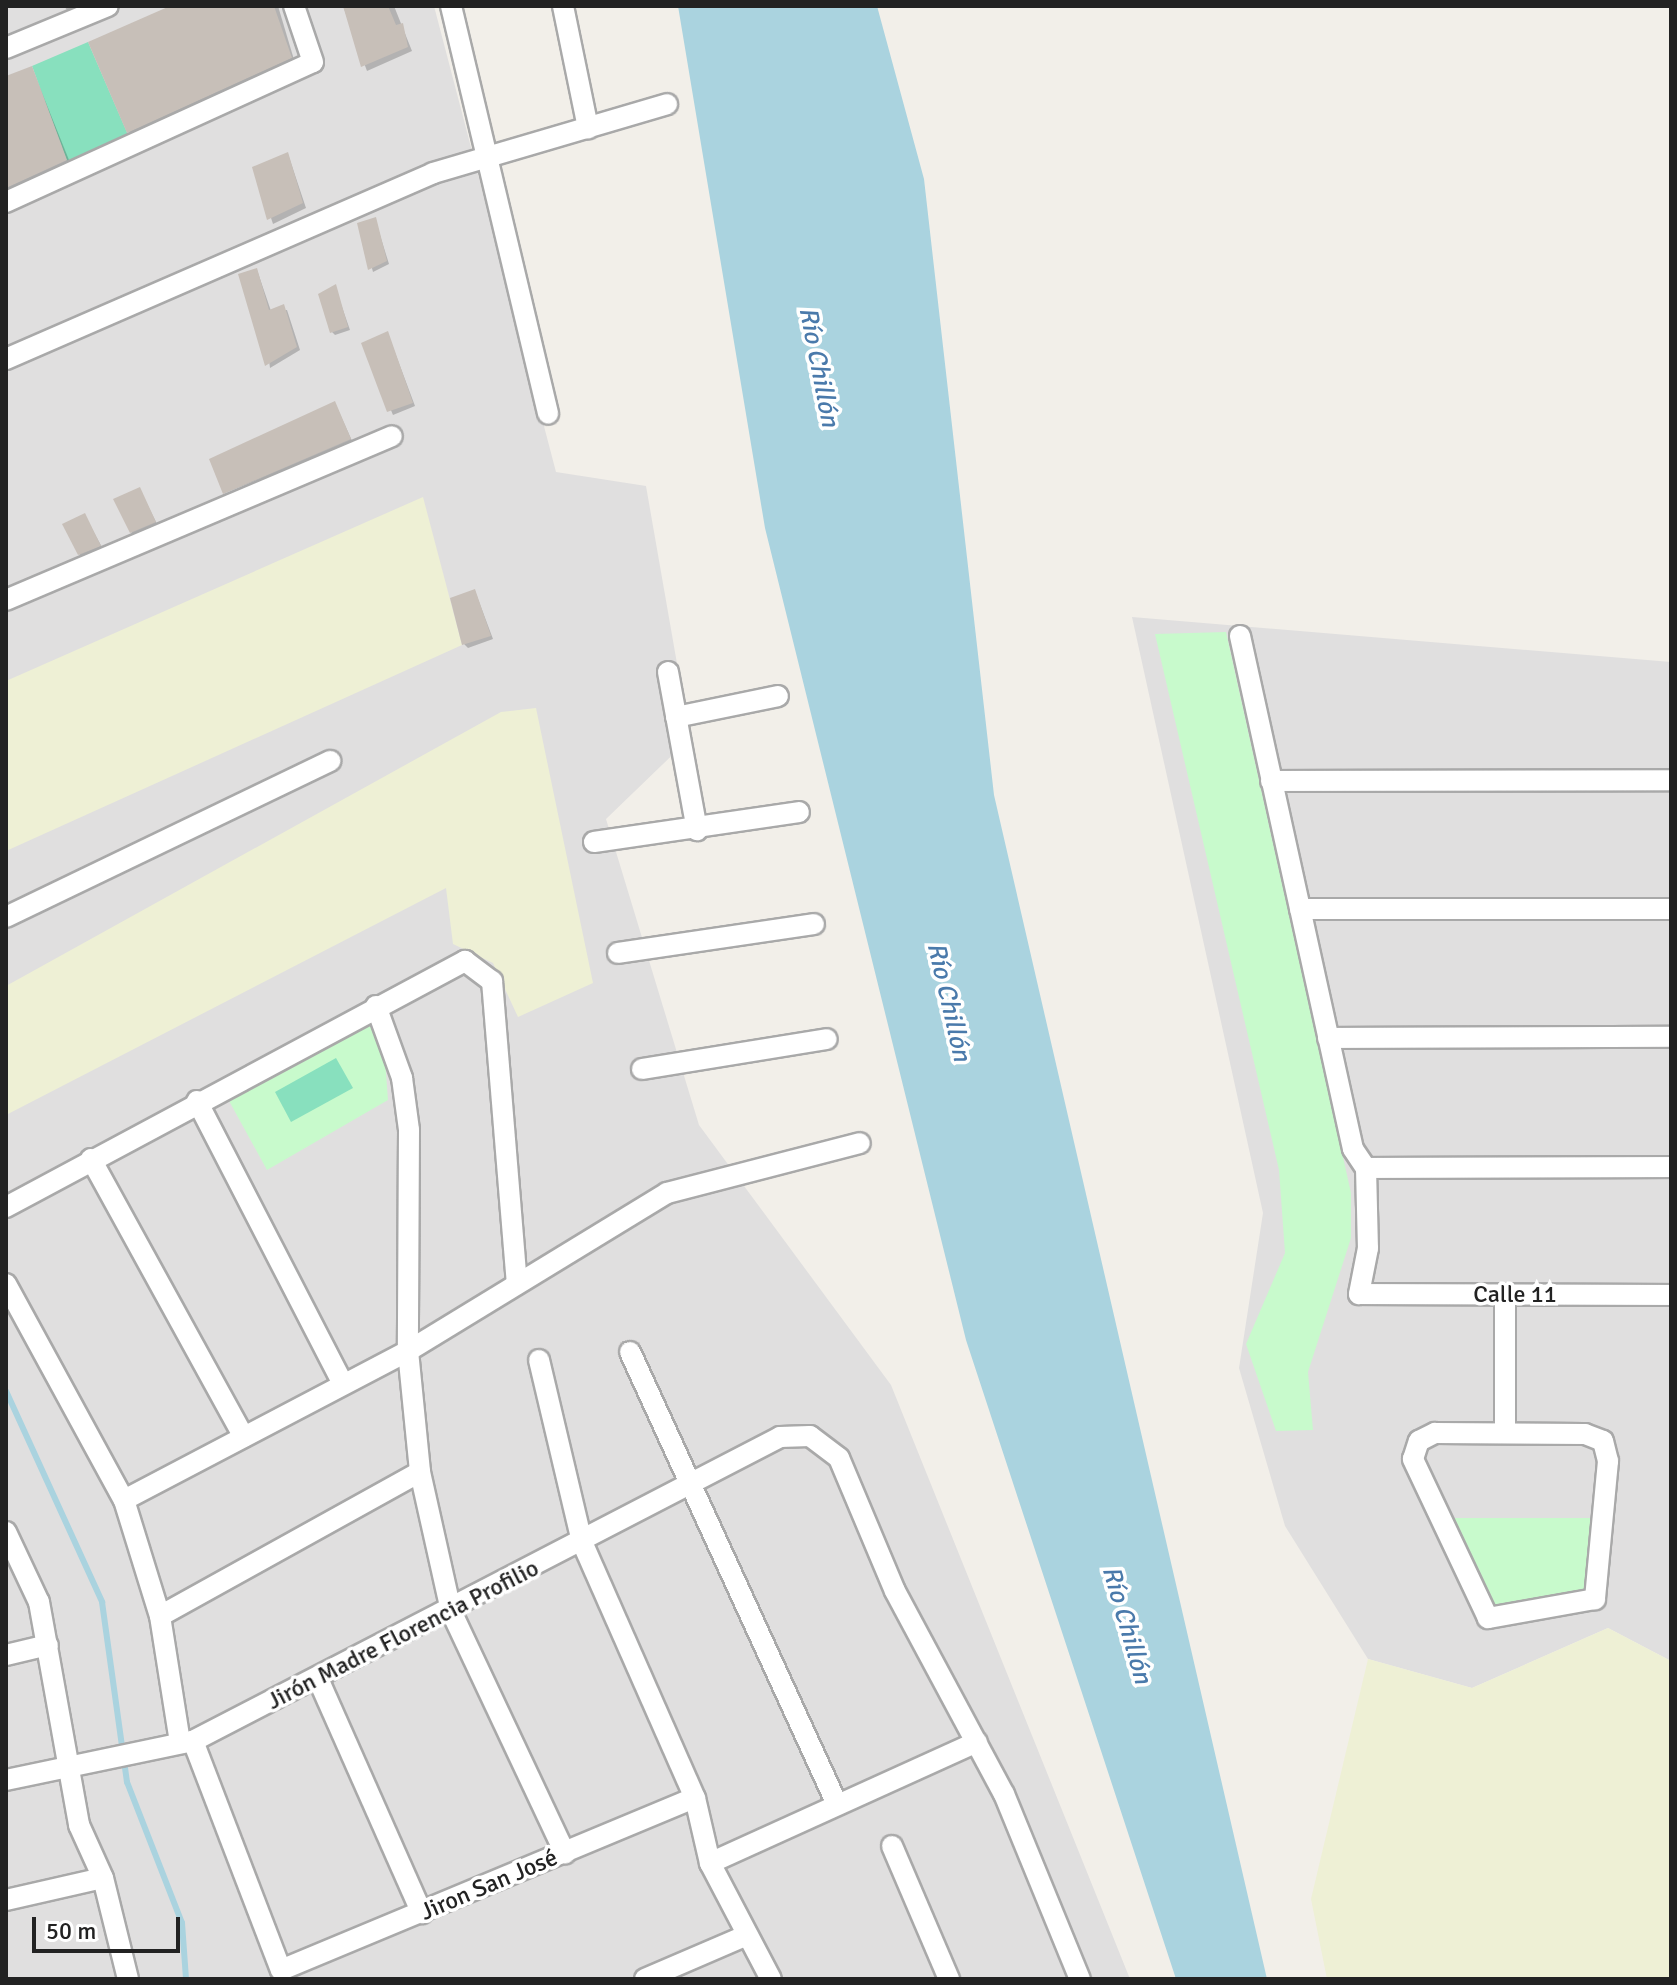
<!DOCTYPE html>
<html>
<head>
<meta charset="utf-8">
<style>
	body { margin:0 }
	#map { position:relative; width:1677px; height:1985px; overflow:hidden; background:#f2efe9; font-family:Signika,sans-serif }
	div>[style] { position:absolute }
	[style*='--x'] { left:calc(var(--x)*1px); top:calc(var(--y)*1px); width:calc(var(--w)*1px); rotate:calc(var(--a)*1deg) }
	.residential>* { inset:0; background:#e0dfdf }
	.farmland>* { inset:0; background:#eef0d5 }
	.park>* { inset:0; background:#c8facc }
	.pitch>* { inset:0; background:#88e0be }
	.water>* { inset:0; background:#aad3df }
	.shadow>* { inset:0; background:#0003 }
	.stream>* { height:6px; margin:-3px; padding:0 3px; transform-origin:3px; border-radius:3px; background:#aad3df }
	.building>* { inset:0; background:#c7bfb8 }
	.roads { filter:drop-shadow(2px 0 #a9a9a9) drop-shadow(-2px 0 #a9a9a9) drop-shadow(0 2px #a9a9a9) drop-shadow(0 -2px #a9a9a9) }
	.minor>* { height:20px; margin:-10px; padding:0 10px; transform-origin:10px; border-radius:10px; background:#fff }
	span { translate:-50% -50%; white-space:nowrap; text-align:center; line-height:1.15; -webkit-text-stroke:7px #fff; paint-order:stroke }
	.street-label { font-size:24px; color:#222 }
	.water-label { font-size:26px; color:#4a7aab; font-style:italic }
	.frame { position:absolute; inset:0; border:8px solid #222; pointer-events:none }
	.scale { position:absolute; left:32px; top:1917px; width:148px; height:36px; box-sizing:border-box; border:4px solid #222; border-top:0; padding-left:10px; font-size:24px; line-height:28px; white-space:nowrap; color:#222; -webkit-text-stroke:6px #fff; paint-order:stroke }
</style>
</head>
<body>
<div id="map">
	<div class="residential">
		<div style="clip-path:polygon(6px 6px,434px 6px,556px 472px,646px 486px,690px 738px,606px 819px,699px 1125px,891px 1385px,1130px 1979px,6px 1979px)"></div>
		<div style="clip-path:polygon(1132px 617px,1671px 662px,1671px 1661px,1608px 1628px,1472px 1688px,1368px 1659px,1285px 1526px,1239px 1368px,1263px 1213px)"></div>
	</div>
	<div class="farmland">
		<div style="clip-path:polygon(423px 497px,462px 645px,6px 851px,6px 681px)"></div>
		<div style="clip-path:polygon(536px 708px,593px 983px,518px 1017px,493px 963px,453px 944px,446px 888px,6px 1115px,6px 986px,501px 712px)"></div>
		<div style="clip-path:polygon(1608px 1628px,1671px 1661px,1671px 1979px,1327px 1979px,1311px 1899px,1368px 1659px,1472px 1688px)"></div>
	</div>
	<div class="park">
		<div style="clip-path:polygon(1226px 632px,1351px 1193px,1351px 1238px,1308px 1372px,1313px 1430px,1276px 1431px,1246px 1344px,1285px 1253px,1279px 1170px,1155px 634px)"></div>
		<div style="clip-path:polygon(367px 1019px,385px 1060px,388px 1100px,267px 1170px,228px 1099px)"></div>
		<div style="clip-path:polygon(1452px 1518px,1591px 1518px,1585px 1591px,1495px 1606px)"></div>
	</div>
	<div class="pitch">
		<div style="clip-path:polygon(88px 42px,129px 137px,67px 161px,32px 66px)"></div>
		<div style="clip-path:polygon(336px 1058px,353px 1088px,291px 1122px,275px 1092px)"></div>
	</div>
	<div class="water">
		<div style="clip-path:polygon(678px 6px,877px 6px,924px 179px,994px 795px,1267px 1979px,1176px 1979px,966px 1340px,765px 528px)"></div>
	</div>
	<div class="shadow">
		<div style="clip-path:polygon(64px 6px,92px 6px,70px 14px)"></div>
		<div style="clip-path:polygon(177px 6px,278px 6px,295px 63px,134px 136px,129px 131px)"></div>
		<div style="clip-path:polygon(343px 6px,394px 6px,412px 51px,367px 71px)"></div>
		<div style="clip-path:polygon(32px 68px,71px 165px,6px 196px,6px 79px)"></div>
		<div style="clip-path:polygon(288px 154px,306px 208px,273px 224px,255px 169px)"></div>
		<div style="clip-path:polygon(375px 219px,389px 264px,373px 272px,360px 224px)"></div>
		<div style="clip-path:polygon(257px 270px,271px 311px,287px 310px,300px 350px,270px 368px)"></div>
		<div style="clip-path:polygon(335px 287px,350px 330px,335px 335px,332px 332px)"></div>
		<div style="clip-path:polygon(388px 334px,415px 406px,393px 415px,363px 344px)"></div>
		<div style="clip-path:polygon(335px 403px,353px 443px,224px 493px)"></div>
		<div style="clip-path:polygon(140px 490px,158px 526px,135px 536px,131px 532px)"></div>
		<div style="clip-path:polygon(85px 516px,103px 549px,83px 558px,79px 554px)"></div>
		<div style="clip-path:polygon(475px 591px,493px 639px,468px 648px,464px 644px)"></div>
	</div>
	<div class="stream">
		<div style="--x:6;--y:1391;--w:232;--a:65.5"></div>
		<div style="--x:102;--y:1602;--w:182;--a:82.1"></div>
		<div style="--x:127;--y:1782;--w:151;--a:68.7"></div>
		<div style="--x:182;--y:1923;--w:56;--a:85.9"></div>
	</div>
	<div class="building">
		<div style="clip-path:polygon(170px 6px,274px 6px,292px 58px,127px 133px,88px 42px)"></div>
		<div style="clip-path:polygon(343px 6px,388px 6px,396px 25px,403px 23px,408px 47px,361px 67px)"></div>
		<div style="clip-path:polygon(32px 66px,67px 160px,6px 188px,6px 76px)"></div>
		<div style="clip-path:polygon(288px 152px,303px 203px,267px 220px,252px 167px)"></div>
		<div style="clip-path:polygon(376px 217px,387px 261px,368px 270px,357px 223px)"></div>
		<div style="clip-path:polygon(257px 268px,269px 310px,284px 304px,297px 347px,265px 366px,238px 274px)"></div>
		<div style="clip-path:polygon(336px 284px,348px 327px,330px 333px,318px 294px)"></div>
		<div style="clip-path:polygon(388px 331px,413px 403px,387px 412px,361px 343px)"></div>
		<div style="clip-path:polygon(335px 401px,351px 439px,223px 494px,209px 459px)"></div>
		<div style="clip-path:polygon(140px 487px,156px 522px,130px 533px,113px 499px)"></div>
		<div style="clip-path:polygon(85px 513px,101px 546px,78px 555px,62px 524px)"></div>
		<div style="clip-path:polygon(475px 589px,491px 636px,462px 645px,450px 598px)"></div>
	</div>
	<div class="roads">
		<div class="minor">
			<div style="--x:451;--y:6;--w:419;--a:76.6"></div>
			<div style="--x:563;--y:6;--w:125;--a:78.4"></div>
			<div style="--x:6;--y:48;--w:110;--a:-22.4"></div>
			<div style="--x:6;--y:202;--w:337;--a:-24.5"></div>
			<div style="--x:313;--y:62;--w:59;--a:-108.7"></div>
			<div style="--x:6;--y:359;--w:466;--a:-23.5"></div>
			<div style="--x:433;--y:173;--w:244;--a:-16.4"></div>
			<div style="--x:6;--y:600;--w:419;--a:-23"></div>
			<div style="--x:1240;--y:636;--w:525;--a:77.58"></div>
			<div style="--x:1353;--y:1149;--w:23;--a:56"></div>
			<div style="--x:1366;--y:1168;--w:80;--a:88.6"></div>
			<div style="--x:1368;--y:1248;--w:47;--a:101.1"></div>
			<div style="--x:1359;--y:1294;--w:312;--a:0.2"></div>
			<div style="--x:668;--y:672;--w:161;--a:79.6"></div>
			<div style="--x:676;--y:717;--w:104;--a:-11.6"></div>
			<div style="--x:1271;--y:781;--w:400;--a:-0.1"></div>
			<div style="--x:594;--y:842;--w:207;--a:-8.3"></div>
			<div style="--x:1300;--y:909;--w:371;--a:0"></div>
			<div style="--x:6;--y:917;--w:360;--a:-25.7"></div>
			<div style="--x:618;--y:953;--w:198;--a:-8.4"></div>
			<div style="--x:376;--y:1006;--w:77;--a:70.1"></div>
			<div style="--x:402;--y:1078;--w:52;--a:82.3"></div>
			<div style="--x:409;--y:1130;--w:221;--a:90.3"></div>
			<div style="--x:408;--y:1351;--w:122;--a:84.3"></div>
			<div style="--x:420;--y:1472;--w:142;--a:77.4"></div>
			<div style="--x:451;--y:1611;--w:268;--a:64.8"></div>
			<div style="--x:1328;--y:1038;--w:343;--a:-0.2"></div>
			<div style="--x:642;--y:1069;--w:187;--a:-9.2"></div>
			<div style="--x:197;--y:1101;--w:318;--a:62.7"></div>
			<div style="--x:91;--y:1159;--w:317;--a:61.2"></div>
			<div style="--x:1366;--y:1168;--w:305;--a:-0.2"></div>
			<div style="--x:6;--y:1207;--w:521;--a:-28.19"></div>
			<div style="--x:465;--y:961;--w:34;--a:37"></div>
			<div style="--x:492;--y:981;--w:303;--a:85.3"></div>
			<div style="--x:6;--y:1284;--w:246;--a:61.4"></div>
			<div style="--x:124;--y:1500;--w:121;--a:72.8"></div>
			<div style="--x:160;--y:1616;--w:128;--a:81"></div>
			<div style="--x:1505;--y:1295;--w:138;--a:90"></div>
			<div style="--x:630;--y:1352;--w:498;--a:65.4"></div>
			<div style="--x:539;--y:1360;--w:187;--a:76.7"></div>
			<div style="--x:582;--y:1542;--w:280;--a:66.2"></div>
			<div style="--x:695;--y:1798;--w:67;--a:77"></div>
			<div style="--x:710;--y:1863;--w:131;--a:62.3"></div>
			<div style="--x:1435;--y:1433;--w:150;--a:0.4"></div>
			<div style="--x:1585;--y:1434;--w:19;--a:21"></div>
			<div style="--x:1603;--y:1441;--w:21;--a:76"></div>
			<div style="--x:1608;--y:1461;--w:139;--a:95.4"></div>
			<div style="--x:1595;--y:1599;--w:109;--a:169.9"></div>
			<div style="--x:1488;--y:1618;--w:176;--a:-115.3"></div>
			<div style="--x:1413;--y:1459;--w:19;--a:-72"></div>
			<div style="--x:1419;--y:1441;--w:18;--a:-27"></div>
			<div style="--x:124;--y:1500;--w:321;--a:-27.7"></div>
			<div style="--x:408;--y:1351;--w:303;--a:-31.4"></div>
			<div style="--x:667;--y:1193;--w:199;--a:-14.5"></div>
			<div style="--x:6;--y:1532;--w:77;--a:64.8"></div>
			<div style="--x:39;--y:1602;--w:227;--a:79.8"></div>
			<div style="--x:79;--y:1825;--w:58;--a:65.6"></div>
			<div style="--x:103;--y:1878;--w:104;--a:76.1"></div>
			<div style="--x:160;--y:1616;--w:297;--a:-29"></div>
			<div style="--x:6;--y:1655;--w:43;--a:-13.4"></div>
			<div style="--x:319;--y:1681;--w:254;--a:66.1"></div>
			<div style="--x:193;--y:1741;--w:245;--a:69"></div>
			<div style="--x:281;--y:1970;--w:448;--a:-22.6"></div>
			<div style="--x:6;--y:1780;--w:191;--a:-11.8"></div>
			<div style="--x:193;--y:1741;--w:661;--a:-27.38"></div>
			<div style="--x:780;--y:1437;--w:30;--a:-2"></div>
			<div style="--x:810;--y:1436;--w:36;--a:37"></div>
			<div style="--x:839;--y:1458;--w:144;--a:67.2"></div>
			<div style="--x:895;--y:1591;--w:230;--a:61.8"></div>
			<div style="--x:1004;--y:1794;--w:200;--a:67.7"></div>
			<div style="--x:892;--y:1846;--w:145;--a:66.8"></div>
			<div style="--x:710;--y:1863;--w:293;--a:-24.4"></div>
			<div style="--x:6;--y:1900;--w:99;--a:-12.8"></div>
			<div style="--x:645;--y:1979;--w:111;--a:-23.3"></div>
		</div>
	</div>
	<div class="street-label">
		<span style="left:1515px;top:1295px">Calle 11</span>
		<span style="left:403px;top:1635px;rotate:-27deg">Jirón Madre Florencia Profilio</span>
		<span style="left:489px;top:1885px;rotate:-23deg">Jiron San José</span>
	</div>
	<div class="water-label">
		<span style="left:818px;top:367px;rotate:79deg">Río Chillón</span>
		<span style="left:948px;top:1002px;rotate:77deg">Río Chillón</span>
		<span style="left:1126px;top:1625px;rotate:74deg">Río Chillón</span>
	</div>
	<div class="frame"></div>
	<div class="scale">50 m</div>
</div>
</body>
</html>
